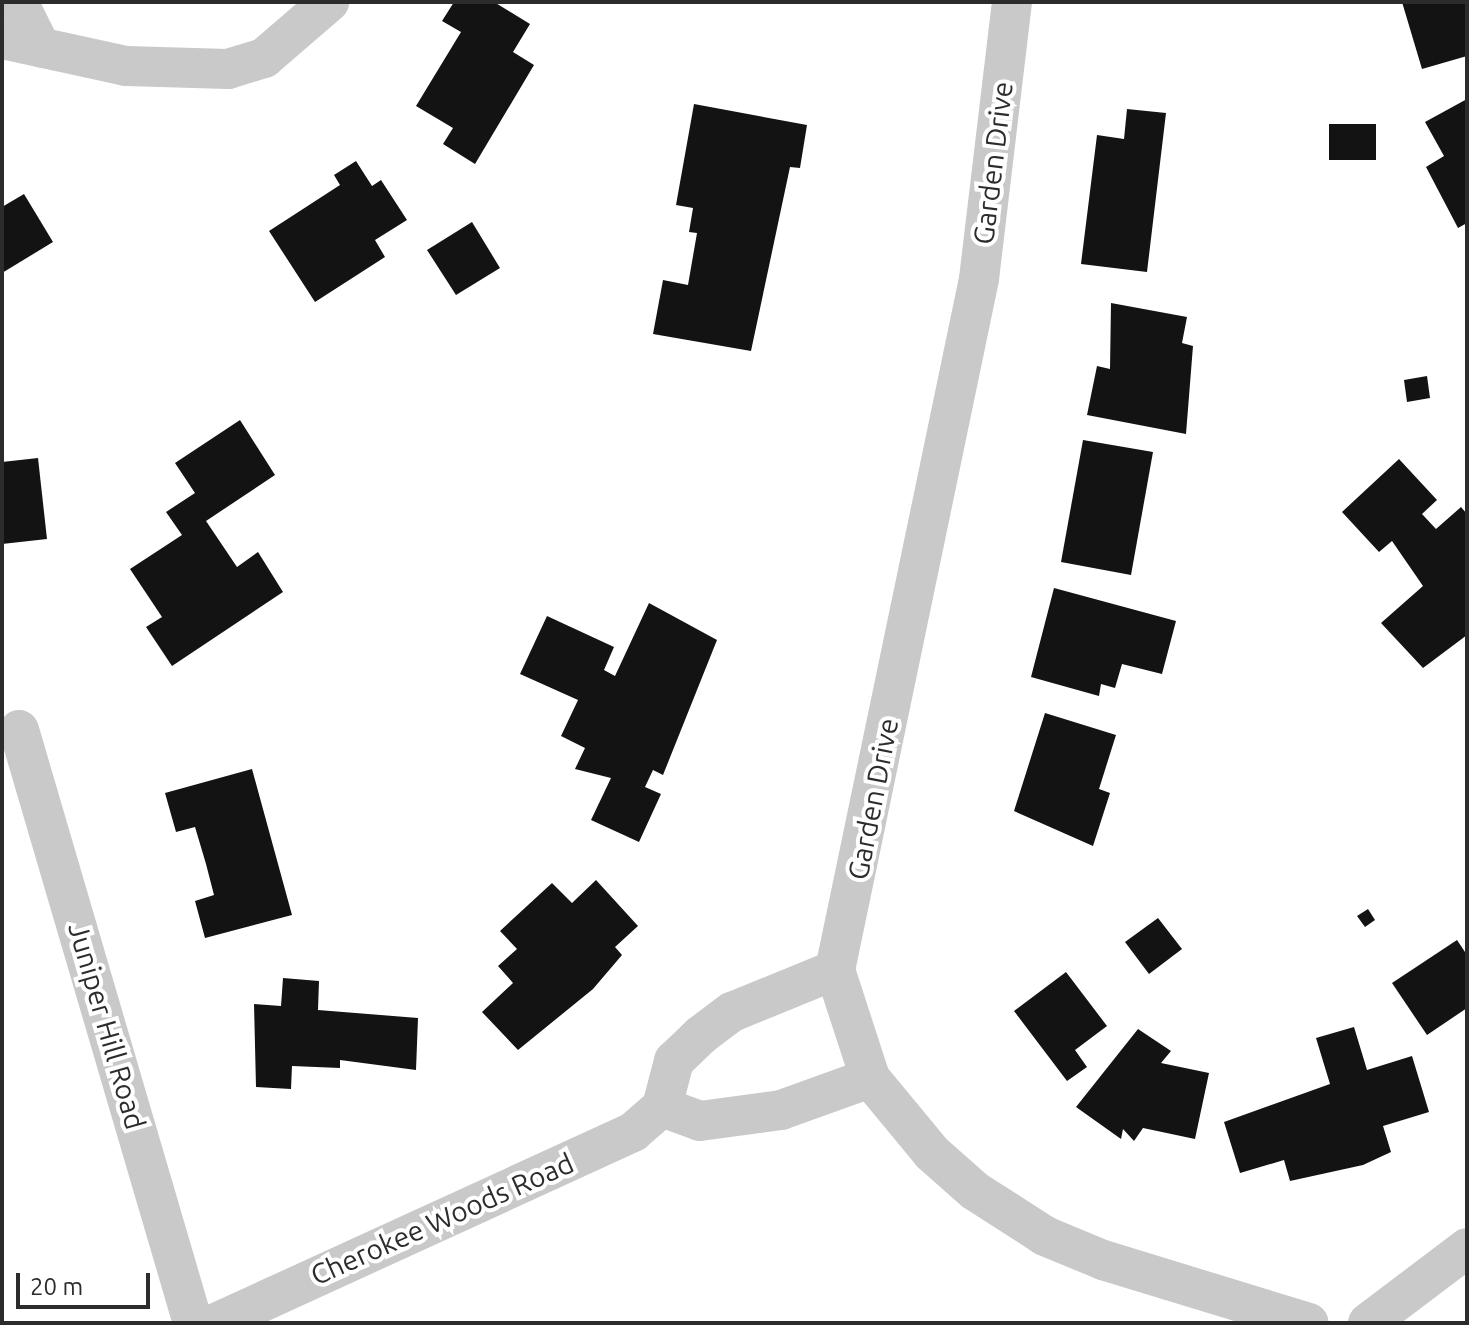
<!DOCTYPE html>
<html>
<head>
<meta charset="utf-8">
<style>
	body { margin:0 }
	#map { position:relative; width:1469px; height:1325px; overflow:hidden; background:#fff; font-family:Ubuntu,sans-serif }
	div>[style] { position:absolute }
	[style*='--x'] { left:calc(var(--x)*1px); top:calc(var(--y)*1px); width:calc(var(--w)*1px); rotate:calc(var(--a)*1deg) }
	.building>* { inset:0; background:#131313 }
	.minor>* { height:40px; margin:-20px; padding:0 20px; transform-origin:20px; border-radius:20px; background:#c9c9c9 }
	span { translate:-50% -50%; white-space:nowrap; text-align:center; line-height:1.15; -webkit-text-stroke:8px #fff; paint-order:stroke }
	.street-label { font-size:28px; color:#2c2c2c }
	.frame { position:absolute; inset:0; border:4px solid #2c2c2c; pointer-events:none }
	.scale { position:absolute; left:16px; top:1273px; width:134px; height:36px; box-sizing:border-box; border:4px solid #2c2c2c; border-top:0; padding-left:10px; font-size:24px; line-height:28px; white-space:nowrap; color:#2c2c2c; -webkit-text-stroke:6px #fff; paint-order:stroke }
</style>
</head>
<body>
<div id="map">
	<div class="building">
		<div style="clip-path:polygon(454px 2px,494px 2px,530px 24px,513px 52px,534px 65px,475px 164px,443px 144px,453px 128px,416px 106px,461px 32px,442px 21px)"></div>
		<div style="clip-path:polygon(1402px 2px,1467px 2px,1467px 56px,1422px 69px)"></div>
		<div style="clip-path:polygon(1467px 99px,1467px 223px,1458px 228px,1426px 167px,1444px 156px,1425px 122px)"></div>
		<div style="clip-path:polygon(694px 104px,807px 125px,800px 168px,790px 167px,751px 351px,653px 334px,663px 280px,688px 285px,697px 233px,689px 232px,693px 208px,676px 205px)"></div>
		<div style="clip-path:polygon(1127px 109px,1166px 113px,1147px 272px,1081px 264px,1097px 135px,1124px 139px)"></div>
		<div style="clip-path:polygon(1329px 124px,1376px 124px,1376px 160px,1329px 160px)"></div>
		<div style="clip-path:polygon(356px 161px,372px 186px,381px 180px,407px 220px,375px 240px,385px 257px,315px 302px,269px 231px,340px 185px,334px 175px)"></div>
		<div style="clip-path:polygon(24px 194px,53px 242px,2px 273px,2px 207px)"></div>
		<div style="clip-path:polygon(472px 222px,500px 268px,456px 295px,427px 250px)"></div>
		<div style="clip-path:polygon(1111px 303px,1187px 317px,1182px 343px,1193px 346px,1186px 434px,1087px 415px,1097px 366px,1110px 369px)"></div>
		<div style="clip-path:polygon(1427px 376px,1430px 398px,1407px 402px,1404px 380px)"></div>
		<div style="clip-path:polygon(240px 420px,275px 475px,206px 521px,237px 567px,258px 552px,283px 592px,172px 666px,146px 627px,162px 617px,130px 569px,182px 535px,166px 512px,195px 493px,175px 463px)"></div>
		<div style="clip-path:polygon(1083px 440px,1153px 452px,1131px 575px,1061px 562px)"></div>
		<div style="clip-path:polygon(38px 458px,47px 539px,2px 544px,2px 462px)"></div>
		<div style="clip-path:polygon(1399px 459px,1437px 500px,1422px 514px,1436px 529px,1461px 507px,1467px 514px,1467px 635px,1423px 668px,1381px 623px,1423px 586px,1392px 541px,1379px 552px,1342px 512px)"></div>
		<div style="clip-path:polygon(1054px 588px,1176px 621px,1162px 674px,1122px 664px,1115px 688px,1101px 684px,1099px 696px,1031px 677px)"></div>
		<div style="clip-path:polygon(649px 603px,717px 640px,663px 775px,653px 770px,645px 787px,661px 794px,639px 842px,591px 820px,611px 778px,575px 769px,585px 748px,561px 736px,578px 700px,520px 674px,547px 616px,614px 647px,604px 670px,615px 676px)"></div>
		<div style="clip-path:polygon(1045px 713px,1116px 735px,1099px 789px,1110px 793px,1093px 846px,1014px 811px)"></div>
		<div style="clip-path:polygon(252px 769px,292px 915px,205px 938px,195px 901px,214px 895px,206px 864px,195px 827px,176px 832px,165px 793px)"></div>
		<div style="clip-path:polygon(596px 880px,638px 926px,615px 947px,622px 955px,593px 989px,518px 1050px,482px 1012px,513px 983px,498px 966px,517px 949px,500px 931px,552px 883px,572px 903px)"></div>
		<div style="clip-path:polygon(1368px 909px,1375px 920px,1365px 927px,1357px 916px)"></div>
		<div style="clip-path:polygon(1158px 918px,1182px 949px,1149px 974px,1125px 942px)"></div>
		<div style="clip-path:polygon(1457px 940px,1467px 955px,1467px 1008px,1427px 1035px,1392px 983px)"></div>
		<div style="clip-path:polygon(1066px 972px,1107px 1026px,1075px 1050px,1087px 1067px,1067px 1081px,1014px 1011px)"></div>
		<div style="clip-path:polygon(283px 978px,319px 981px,318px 1010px,418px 1018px,416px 1070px,340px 1060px,340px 1068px,292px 1066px,291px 1089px,256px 1087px,254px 1004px,281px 1006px)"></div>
		<div style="clip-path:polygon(1354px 1027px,1367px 1070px,1412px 1056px,1429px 1112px,1383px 1126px,1391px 1152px,1363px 1165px,1290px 1181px,1284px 1160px,1240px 1173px,1224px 1122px,1330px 1084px,1316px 1038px)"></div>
		<div style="clip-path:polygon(1138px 1029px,1171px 1051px,1161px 1063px,1209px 1073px,1195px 1139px,1143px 1128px,1134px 1141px,1123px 1129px,1121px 1139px,1076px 1107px)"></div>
	</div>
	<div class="minor">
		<div style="--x:18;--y:2;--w:51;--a:63.4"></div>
		<div style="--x:1012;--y:2;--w:279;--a:96.8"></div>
		<div style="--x:979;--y:279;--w:706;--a:101.77"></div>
		<div style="--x:835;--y:970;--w:114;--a:72"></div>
		<div style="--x:870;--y:1078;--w:97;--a:50.4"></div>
		<div style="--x:932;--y:1153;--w:57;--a:41.5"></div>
		<div style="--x:975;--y:1191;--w:83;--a:32.7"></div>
		<div style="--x:1045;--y:1236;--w:63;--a:22.5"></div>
		<div style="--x:1103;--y:1260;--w:215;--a:17"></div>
		<div style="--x:2;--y:39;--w:127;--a:12.3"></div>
		<div style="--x:126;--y:66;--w:102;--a:1.7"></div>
		<div style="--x:228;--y:69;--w:38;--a:-17"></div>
		<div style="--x:264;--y:58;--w:86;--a:-40.7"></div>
		<div style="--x:19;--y:730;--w:618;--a:73.65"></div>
		<div style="--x:662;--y:1107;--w:40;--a:20.2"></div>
		<div style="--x:700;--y:1121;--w:82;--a:-7.7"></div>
		<div style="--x:781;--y:1110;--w:95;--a:-19.8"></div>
		<div style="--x:216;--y:1323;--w:459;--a:-24.6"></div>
		<div style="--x:633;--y:1132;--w:38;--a:-41"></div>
		<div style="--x:662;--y:1107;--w:48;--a:-75.4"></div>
		<div style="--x:674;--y:1061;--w:37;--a:-44"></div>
		<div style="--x:701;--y:1035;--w:39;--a:-37"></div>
		<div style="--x:732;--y:1012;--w:111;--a:-22.2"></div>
		<div style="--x:1368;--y:1323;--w:124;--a:-37.1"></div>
	</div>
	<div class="street-label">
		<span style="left:993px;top:163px;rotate:-83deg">Garden Drive</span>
		<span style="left:873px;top:799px;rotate:-79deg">Garden Drive</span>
		<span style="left:107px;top:1026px;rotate:74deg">Juniper Hill Road</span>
		<span style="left:442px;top:1219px;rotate:-24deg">Cherokee Woods Road</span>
	</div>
	<div class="frame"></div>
	<div class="scale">20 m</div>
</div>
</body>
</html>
